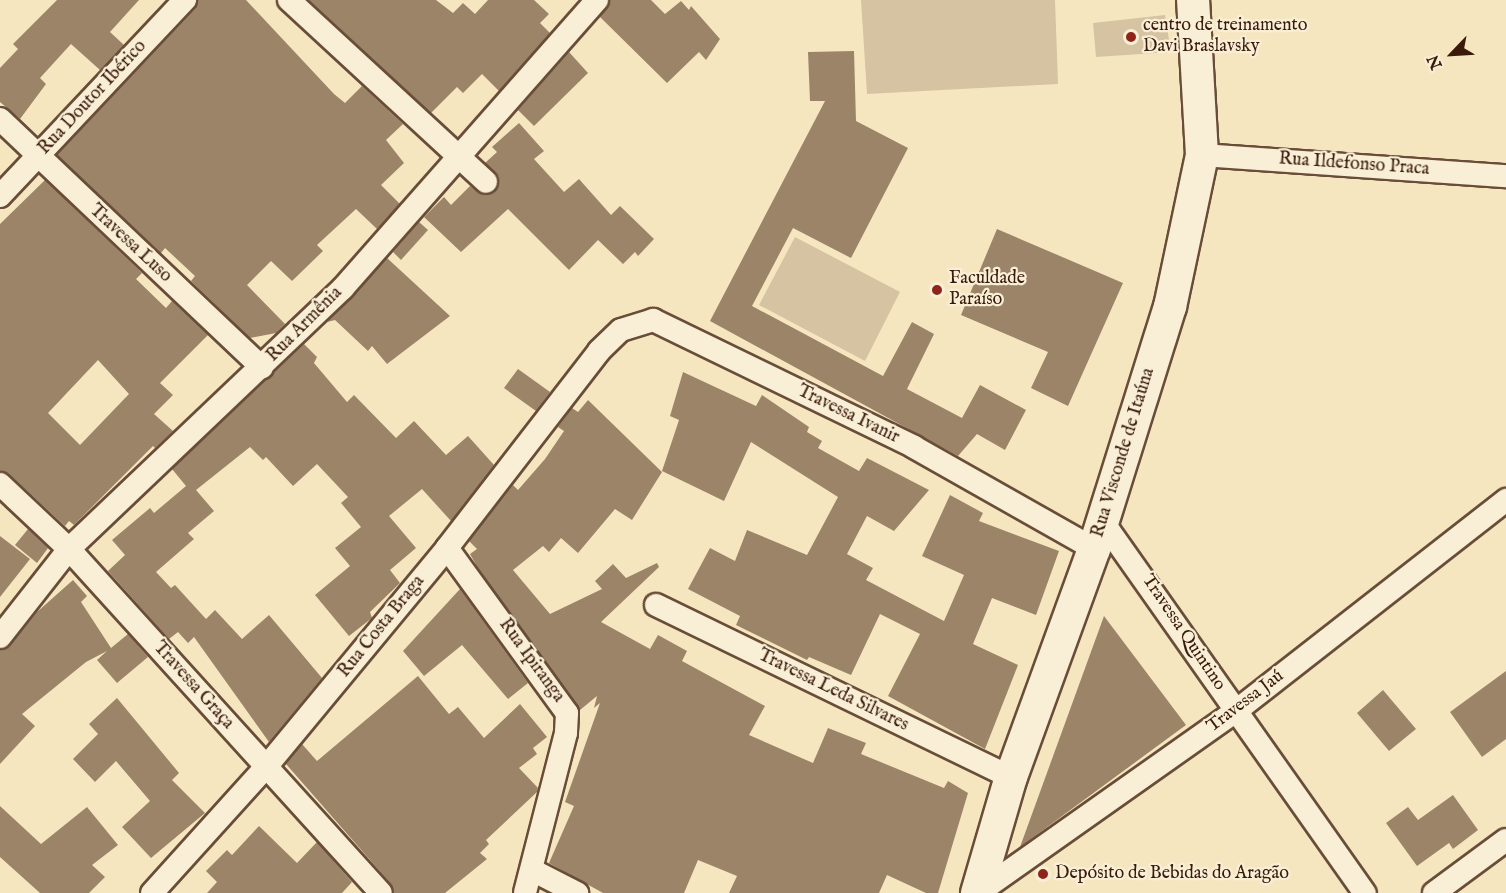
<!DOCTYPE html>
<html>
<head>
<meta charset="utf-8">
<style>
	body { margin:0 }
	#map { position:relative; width:1506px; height:893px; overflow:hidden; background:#f6e6c0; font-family:"IM FELL English",serif }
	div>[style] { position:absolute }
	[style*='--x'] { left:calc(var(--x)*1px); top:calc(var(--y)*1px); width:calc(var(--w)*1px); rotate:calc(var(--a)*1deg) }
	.green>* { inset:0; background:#d6c3a1 }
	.building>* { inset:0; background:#9c8469 }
	.roads { filter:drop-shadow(2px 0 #694d38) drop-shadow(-2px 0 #694d38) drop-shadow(0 2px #694d38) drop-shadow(0 -2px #694d38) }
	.minor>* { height:22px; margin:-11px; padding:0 11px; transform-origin:11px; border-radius:11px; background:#f9efd6 }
	.secondary>* { height:32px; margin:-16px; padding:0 16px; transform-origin:16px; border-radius:16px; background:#f9efd6 }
	.dots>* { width:16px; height:16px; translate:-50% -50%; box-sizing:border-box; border:3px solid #f9efd6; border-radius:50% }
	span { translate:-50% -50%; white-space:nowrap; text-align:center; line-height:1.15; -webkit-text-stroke:4.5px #f9efd6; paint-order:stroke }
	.poi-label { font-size:18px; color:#3a1a0b }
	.left { translate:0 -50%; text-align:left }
	.street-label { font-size:18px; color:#3a1a0b }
	.north { position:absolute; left:1422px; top:24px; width:60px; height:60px; -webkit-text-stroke:4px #f9efd6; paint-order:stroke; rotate:245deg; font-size:16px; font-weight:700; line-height:24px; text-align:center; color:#3a1a0b }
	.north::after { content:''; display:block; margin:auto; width:21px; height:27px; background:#3a1a0b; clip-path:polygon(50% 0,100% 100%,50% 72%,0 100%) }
</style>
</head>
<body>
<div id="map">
	<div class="green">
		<div style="clip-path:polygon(861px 0,1055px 0,1058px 84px,867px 94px)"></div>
		<div style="clip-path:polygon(1165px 15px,1171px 52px,1096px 57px,1093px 23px)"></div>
		<div style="clip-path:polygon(795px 237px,900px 292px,865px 361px,759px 305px)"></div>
	</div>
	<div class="building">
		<div style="clip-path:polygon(57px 0,139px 0,110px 32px,124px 45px,100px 70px,71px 44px,40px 78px,46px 84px,20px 119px,0 102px,0 68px,18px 49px,13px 44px)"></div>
		<div style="clip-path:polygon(198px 0,246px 0,334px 94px,345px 103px,362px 86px,403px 124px,386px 140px,404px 163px,381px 185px,400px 204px,377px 229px,356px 209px,317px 245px,323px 251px,292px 281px,271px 261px,247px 285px,285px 324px,276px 333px,250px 338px,191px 281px,195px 276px,165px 248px,161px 253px,57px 155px,195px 9px)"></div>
		<div style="clip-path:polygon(309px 0,436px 0,453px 13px,463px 3px,475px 14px,488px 0,534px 0,549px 14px,540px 23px,550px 33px,499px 91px,482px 74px,463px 93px,457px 87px,431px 113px)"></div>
		<div style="clip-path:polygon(610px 0,651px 0,665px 14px,681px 1px,689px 10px,691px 6px,720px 39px,706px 60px,699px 52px,667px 83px,600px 17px)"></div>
		<div style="clip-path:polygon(854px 51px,856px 121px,908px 148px,851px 258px,793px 228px,752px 306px,883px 376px,912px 322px,934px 334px,907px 389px,962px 418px,980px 385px,1026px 410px,1005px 450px,977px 434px,958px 456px,710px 321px,825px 101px,810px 101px,808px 52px)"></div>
		<div style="clip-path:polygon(569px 52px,588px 73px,534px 126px,518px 110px)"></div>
		<div style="clip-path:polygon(519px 123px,544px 151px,534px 159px,564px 192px,579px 179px,611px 215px,620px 206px,654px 239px,638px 256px,635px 252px,623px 264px,598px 240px,569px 270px,508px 209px,461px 252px,424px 217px,444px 197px,451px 205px,470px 186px,484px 195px,495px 192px,499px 177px,485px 163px,497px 152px,492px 147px)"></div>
		<div style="clip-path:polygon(evenodd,45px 180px,142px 273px,136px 279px,166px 308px,172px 301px,208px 335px,160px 383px,173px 395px,154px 414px,173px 431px,155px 448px,153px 446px,74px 525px,69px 521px,65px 526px,9px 474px,0 471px,0 224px,45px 180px,98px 360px,129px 394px,80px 445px,48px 413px,98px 360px)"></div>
		<div style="clip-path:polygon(419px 222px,428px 230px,401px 260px,393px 252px)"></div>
		<div style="clip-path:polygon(997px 229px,1123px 283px,1068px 406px,1031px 388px,1048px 352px,961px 315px)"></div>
		<div style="clip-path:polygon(387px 258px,450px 316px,387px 364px,372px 346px,368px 351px,335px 320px,327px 322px)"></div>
		<div style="clip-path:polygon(304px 344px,317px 357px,314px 363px,347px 402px,354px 395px,396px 438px,414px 421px,446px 455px,468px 436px,494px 465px,451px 521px,422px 489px,389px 516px,416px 548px,390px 570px,400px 583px,370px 612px,372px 618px,349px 636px,315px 595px,350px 566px,335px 548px,361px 527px,341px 503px,348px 497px,317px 464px,293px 486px,266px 457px,263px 460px,250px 447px,196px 490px,214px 511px,188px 533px,194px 539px,156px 572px,171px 588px,175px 585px,206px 619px,215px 610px,242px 639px,269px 615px,322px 678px,269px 742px,194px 637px,188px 643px,178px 632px,169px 639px,108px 571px,125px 555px,112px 540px,150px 508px,154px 513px,186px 486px,172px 469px)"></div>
		<div style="clip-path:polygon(518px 369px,550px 392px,536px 411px,504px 388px)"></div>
		<div style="clip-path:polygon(683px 372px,756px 406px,762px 395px,809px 427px,807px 432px,822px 441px,818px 448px,859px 471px,867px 458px,929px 490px,894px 531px,867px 516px,847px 554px,873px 568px,866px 580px,944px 621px,964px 575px,922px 556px,950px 495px,983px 513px,979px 521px,1059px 551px,1036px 615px,992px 598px,973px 644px,1018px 665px,985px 749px,888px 696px,920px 634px,880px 614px,851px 675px,809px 657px,807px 660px,736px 625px,740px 616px,688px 589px,710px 548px,735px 561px,747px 530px,807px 555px,838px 497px,751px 442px,724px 501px,662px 471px,679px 420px,670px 416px)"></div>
		<div style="clip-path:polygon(588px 400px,662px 472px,632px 520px,615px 509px,578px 553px,561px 538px,549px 552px,543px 546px,513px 570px,550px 614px,602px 589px,595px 581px,613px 564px,626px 578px,657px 563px,659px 567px,601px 622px,650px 649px,658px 635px,687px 651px,682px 661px,765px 706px,749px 735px,813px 763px,828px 728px,866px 743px,861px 754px,944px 788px,948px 781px,968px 793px,938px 893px,926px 893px,887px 875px,879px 893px,729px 893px,737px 876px,698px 860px,684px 893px,603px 893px,549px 863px,574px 806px,565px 802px,600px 703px,594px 708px,597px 696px,580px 710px,478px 568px,470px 554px,477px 549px,469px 541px,513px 485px,518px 490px,545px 459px,564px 431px,558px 427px,572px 408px,578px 412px)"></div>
		<div style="clip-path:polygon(28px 529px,48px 548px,37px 563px,15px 545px)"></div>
		<div style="clip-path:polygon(0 536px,30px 559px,0 597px)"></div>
		<div style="clip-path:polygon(73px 580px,87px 596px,81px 602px,111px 648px,128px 634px,148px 657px,117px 683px,97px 660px,107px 651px,86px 662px,22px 714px,35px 726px,0 764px,0 650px,10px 646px,37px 612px)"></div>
		<div style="clip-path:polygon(460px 589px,528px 683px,508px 699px,462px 645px,424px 676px,403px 651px)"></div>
		<div style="clip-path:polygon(1104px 616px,1186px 725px,1020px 847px)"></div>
		<div style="clip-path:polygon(1506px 671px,1506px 739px,1482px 757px,1450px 712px)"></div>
		<div style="clip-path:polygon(418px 676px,449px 714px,458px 707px,484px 738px,520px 704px,547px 737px,533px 748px,537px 754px,519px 768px,538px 788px,537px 792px,486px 840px,489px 844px,480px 853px,487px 859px,445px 893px,394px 893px,391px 884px,286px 764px,302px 744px,317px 761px)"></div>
		<div style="clip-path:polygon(1383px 690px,1416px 729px,1389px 751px,1357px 713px)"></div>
		<div style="clip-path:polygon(117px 698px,179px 773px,172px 780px,205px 813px,151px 858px,122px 827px,150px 801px,116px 761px,95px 782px,73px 759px,98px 734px,89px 724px)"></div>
		<div style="clip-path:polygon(1453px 795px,1478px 830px,1453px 849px,1449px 843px,1417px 866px,1386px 823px,1408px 807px,1418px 820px)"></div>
		<div style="clip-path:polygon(0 806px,41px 844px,87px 807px,118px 845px,92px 865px,105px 877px,89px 893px,40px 893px,0 857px)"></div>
		<div style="clip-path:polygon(259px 826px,297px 863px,317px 842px,352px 882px,342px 893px,207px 893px,217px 882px,206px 871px,227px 850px,232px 855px)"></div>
	</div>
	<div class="roads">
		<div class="minor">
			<div style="--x:289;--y:0;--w:268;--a:42.7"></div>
			<div style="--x:0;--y:119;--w:361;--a:43.5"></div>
			<div style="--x:1202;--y:155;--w:305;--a:4"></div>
			<div style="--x:0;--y:196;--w:270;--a:-46.7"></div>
			<div style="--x:0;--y:484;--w:95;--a:43.3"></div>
			<div style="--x:69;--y:549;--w:464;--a:47.8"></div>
			<div style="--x:1103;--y:522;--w:454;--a:54.8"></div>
			<div style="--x:447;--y:548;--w:204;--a:54"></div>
			<div style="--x:567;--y:713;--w:20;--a:93"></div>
			<div style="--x:566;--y:733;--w:165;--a:104.4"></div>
			<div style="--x:656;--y:605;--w:394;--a:25.9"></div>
			<div style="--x:0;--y:637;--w:112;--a:-51.9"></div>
			<div style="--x:69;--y:549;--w:378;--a:-43.6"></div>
			<div style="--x:343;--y:288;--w:384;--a:-48.6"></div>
			<div style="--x:532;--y:870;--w:51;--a:27.1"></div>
			<div style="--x:152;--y:893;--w:170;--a:-47.9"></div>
			<div style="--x:266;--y:767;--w:284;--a:-50.4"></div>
			<div style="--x:447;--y:548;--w:249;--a:-52.3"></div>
			<div style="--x:599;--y:351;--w:30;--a:-44"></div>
			<div style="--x:621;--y:330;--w:34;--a:-17"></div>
			<div style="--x:653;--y:320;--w:290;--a:25.9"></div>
			<div style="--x:914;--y:447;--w:207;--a:29.5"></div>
			<div style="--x:978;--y:893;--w:316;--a:-35.2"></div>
			<div style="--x:1236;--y:711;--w:343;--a:-38"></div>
			<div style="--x:1434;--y:893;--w:89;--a:-36.4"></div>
		</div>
		<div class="secondary">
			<div style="--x:977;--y:893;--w:121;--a:-73.7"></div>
			<div style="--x:1011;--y:777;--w:243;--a:-70"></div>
			<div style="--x:1094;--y:549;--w:254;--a:-72.6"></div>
			<div style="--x:1170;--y:307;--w:155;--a:-78.1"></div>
			<div style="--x:1202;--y:155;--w:155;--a:-93.3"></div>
		</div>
	</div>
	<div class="dots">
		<div style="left:1131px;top:37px;background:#8f2418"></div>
		<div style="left:937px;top:290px;background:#8f2418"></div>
		<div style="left:1043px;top:874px;background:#8f2418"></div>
	</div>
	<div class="poi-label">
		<span class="left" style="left:1143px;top:37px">centro de treinamento<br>Davi Braslavsky</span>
		<span class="left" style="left:949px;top:290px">Faculdade<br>Paraíso</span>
		<span class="left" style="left:1055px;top:874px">Depósito de Bebidas do Aragão</span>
	</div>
	<div class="street-label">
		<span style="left:93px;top:98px;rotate:-47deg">Rua Doutor Ibérico</span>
		<span style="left:1354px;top:165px;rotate:4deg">Rua Ildefonso Praca</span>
		<span style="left:130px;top:244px;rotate:43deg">Travessa Luso</span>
		<span style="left:305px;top:325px;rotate:-45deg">Rua Armênia</span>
		<span style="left:848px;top:415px;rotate:26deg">Travessa Ivanir</span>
		<span style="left:1124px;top:453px;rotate:-73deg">Rua Visconde de Itaúna</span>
		<span style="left:382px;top:627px;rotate:-51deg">Rua Costa Braga</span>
		<span style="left:1183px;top:633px;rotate:56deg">Travessa Quintino</span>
		<span style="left:531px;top:661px;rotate:54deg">Rua Ipiranga</span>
		<span style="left:193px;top:686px;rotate:48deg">Travessa Graça</span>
		<span style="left:833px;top:691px;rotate:26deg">Travessa Leda Silvares</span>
		<span style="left:1246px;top:702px;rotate:-37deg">Travessa Jaú</span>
	</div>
	<div class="north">N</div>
</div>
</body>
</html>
